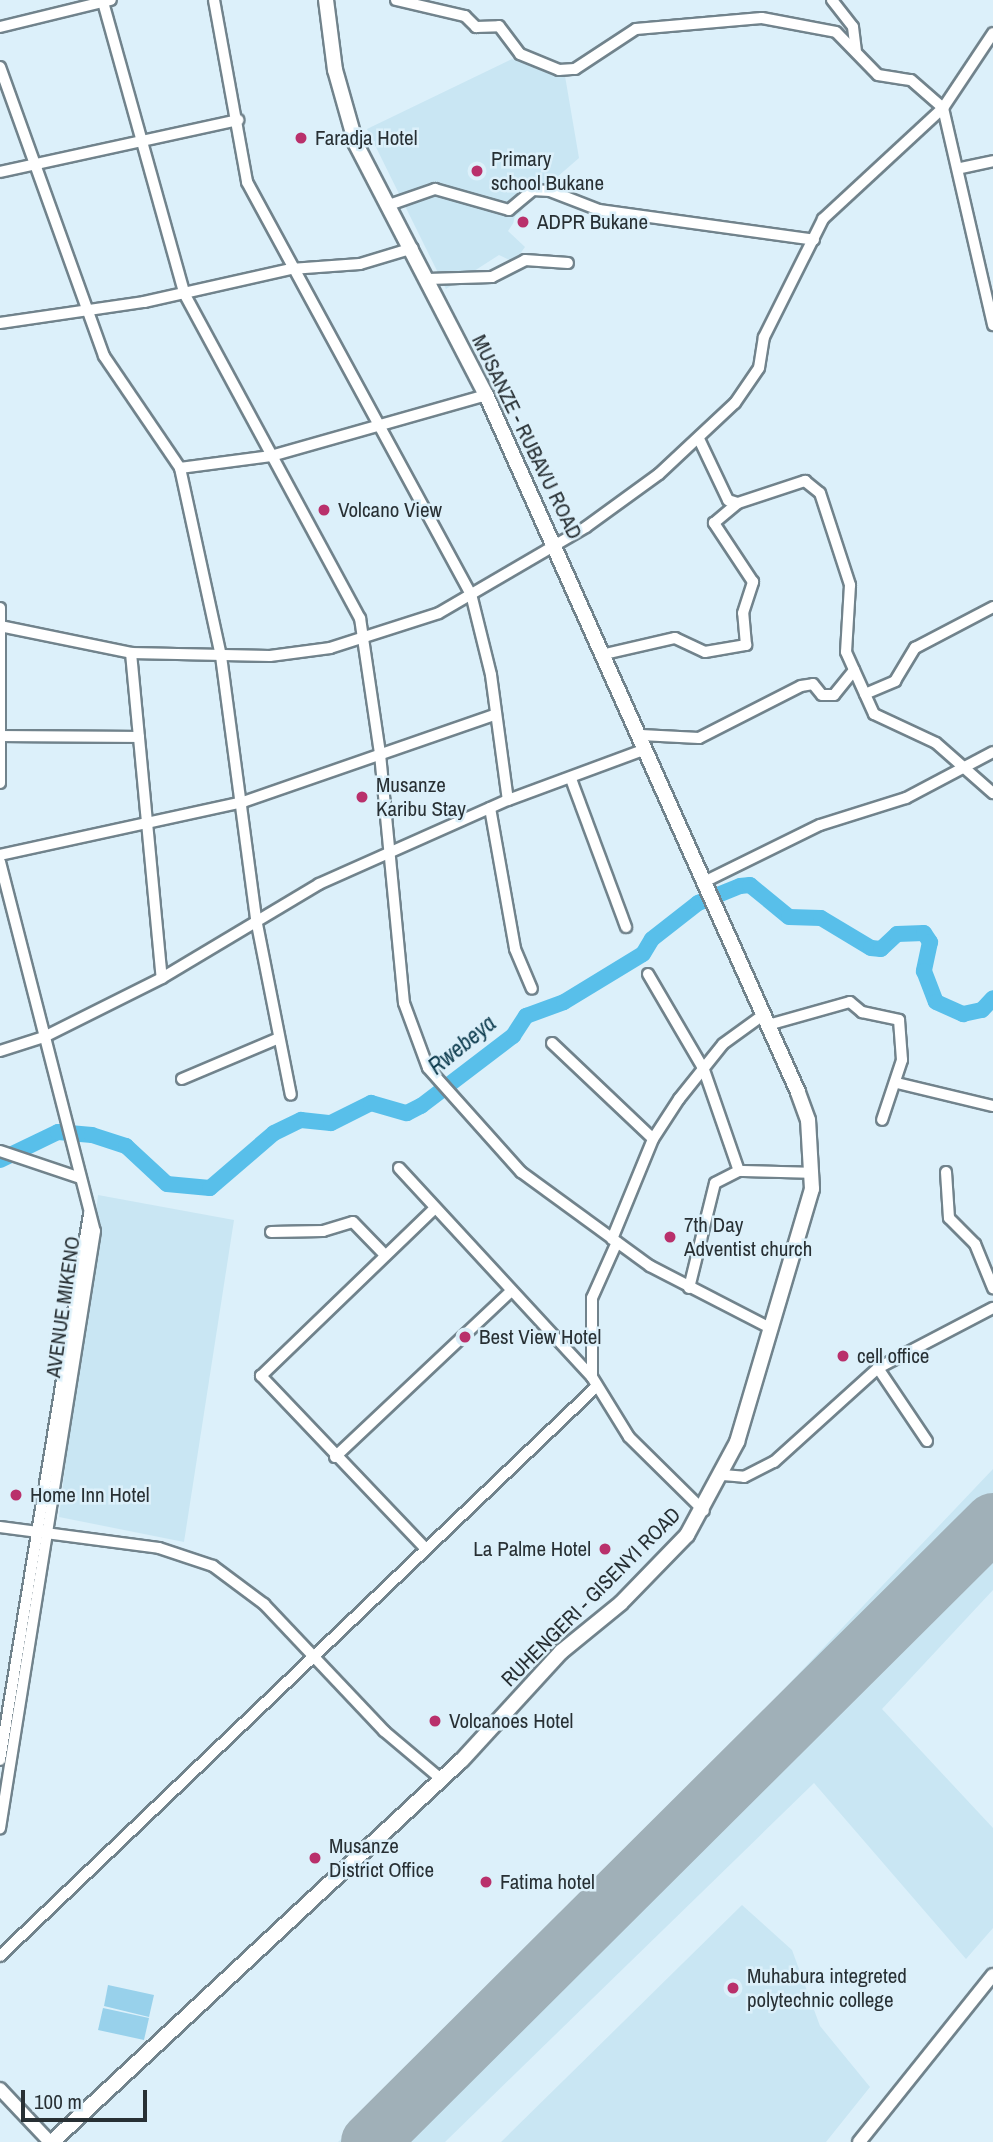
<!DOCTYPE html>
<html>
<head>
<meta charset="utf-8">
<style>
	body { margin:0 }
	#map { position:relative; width:993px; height:2142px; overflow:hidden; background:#dcf0fa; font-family:"Archivo Narrow",sans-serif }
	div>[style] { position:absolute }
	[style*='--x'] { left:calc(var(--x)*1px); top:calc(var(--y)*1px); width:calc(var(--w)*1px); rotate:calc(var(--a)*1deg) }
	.built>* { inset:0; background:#c9e6f3 }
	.green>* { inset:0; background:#98d1eb }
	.river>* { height:16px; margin:-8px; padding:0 8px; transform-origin:8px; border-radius:8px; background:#58bfea }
	.runway>* { height:58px; margin:-29px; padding:0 29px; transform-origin:29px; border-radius:29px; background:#a0b0b8 }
	.roads { filter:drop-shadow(2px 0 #71838c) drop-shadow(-2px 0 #71838c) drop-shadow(0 2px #71838c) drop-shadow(0 -2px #71838c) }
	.minor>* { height:10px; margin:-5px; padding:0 5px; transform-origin:5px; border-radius:5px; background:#fff }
	.major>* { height:12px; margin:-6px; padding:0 6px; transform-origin:6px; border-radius:6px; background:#fff }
	.highway>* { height:14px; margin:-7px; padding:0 7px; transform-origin:7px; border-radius:7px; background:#fff }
	.dots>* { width:19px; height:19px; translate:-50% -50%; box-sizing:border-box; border:4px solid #dcf0fa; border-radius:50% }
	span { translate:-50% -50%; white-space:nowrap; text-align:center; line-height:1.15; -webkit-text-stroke:5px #dcf0fa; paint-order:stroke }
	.poi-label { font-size:21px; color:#283034 }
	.left { translate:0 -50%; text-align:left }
	.right { translate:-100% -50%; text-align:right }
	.street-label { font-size:21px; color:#283034 }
	.water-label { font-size:23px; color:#0f3d4f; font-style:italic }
	.scale { position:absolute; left:21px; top:2090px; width:126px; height:32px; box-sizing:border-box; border:4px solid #283034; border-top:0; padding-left:9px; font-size:21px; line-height:24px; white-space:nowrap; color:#283034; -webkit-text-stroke:5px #dcf0fa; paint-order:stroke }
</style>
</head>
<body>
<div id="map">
	<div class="built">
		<div style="clip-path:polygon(512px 59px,565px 76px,579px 158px,526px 204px,508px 231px,525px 247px,514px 262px,499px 255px,446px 289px,367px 129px)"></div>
		<div style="clip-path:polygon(98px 1195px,234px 1220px,184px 1542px,59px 1517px)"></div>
		<div style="clip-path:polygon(993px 1469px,993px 1590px,882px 1709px,993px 1828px,993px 1928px,966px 1959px,814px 1783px,445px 2142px,338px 2142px,565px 1920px)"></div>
		<div style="clip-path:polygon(742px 1905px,792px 1950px,820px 2026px,870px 2087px,826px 2142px,501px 2142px)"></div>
	</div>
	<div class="green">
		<div style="clip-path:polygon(108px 1985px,154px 1995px,149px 2017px,104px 2006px)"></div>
		<div style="clip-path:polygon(103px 2008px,149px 2018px,144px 2040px,98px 2030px)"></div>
	</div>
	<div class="river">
		<div style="--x:0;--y:1160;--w:64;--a:-25.8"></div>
		<div style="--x:58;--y:1132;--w:34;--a:5"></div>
		<div style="--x:92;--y:1135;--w:36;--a:18"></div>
		<div style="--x:126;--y:1146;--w:56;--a:42.8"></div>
		<div style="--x:167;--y:1184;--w:43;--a:5.3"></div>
		<div style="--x:210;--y:1188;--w:84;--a:-40.7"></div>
		<div style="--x:274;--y:1133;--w:30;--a:-26"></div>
		<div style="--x:301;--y:1120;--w:30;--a:6"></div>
		<div style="--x:331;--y:1123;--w:45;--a:-26.6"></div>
		<div style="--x:371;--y:1103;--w:37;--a:16"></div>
		<div style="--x:407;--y:1113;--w:16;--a:-27"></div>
		<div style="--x:421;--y:1106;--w:116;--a:-37.3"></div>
		<div style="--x:513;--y:1036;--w:24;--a:-57"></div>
		<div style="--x:526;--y:1016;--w:40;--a:-20.2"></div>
		<div style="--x:564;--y:1002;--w:92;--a:-31.3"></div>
		<div style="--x:643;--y:954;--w:17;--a:-59"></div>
		<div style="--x:652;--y:939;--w:58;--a:-38"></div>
		<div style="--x:698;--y:903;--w:45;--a:-22"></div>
		<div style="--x:740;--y:886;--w:10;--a:-6"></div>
		<div style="--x:750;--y:885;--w:50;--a:39.4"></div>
		<div style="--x:789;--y:917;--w:32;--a:2"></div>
		<div style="--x:821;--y:918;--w:58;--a:31"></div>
		<div style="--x:871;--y:948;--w:10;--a:6"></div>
		<div style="--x:881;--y:949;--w:22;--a:-43"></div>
		<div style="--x:897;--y:934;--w:27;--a:-2"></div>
		<div style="--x:924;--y:933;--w:11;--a:56"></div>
		<div style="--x:930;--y:942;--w:30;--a:102"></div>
		<div style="--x:924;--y:971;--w:33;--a:69"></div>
		<div style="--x:936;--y:1002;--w:30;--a:24"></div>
		<div style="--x:963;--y:1014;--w:19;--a:-12"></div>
		<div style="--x:982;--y:1010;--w:16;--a:-47"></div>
	</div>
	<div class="runway">
		<div style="--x:370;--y:2142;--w:879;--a:-44.86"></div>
	</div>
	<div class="roads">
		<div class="minor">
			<div style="--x:214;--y:0;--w:185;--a:79.7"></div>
			<div style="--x:247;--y:182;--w:469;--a:61.5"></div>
			<div style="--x:471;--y:594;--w:83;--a:76.1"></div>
			<div style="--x:491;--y:675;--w:126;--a:82.3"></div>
			<div style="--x:396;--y:0;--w:71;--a:13.1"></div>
			<div style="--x:465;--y:16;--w:16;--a:45"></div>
			<div style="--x:476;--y:27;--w:23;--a:-2"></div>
			<div style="--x:499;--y:26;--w:35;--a:53"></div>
			<div style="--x:520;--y:54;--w:42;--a:22.3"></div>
			<div style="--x:559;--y:70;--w:16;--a:-4"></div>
			<div style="--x:575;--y:69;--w:73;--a:-33.3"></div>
			<div style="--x:636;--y:29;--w:126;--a:-5"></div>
			<div style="--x:762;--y:18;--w:75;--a:10.7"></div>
			<div style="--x:836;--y:32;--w:60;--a:45.7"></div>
			<div style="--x:878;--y:75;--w:33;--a:9"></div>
			<div style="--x:911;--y:80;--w:43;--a:41.2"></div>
			<div style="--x:943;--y:108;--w:223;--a:77"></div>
			<div style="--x:832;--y:0;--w:34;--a:52"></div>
			<div style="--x:853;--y:27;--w:23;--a:83"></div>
			<div style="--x:103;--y:2;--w:302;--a:74.4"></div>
			<div style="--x:184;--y:293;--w:370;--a:61.6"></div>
			<div style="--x:360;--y:618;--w:137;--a:81.6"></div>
			<div style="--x:380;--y:754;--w:250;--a:84.5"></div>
			<div style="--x:404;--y:1003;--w:69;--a:69.7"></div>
			<div style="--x:428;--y:1068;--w:140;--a:48.2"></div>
			<div style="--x:521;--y:1172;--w:160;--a:36.1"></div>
			<div style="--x:650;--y:1266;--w:137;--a:27.3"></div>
			<div style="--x:0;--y:27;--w:114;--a:-13.7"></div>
			<div style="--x:0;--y:67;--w:307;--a:70.2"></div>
			<div style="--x:104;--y:356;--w:135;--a:55.8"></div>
			<div style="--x:180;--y:468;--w:192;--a:77.7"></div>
			<div style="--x:221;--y:656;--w:265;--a:82.4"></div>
			<div style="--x:256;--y:919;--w:179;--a:78.8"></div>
			<div style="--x:961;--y:168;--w:33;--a:-12"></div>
			<div style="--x:0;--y:172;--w:244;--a:-12.3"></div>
			<div style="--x:389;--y:205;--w:49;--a:-19.2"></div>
			<div style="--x:435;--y:189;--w:77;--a:15.8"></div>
			<div style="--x:509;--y:210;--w:31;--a:-40"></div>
			<div style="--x:533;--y:190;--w:17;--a:3"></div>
			<div style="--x:550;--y:191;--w:53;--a:21.2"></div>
			<div style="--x:599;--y:210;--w:217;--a:7.9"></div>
			<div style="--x:428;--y:279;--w:64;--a:-1.8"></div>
			<div style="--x:492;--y:277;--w:37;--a:-27"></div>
			<div style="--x:525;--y:260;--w:43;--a:4"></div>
			<div style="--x:0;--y:323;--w:146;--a:-8.3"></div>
			<div style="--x:144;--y:302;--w:151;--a:-12.7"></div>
			<div style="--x:291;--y:269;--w:69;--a:-4.1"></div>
			<div style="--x:360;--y:264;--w:55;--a:-16.8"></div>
			<div style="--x:699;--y:439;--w:68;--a:64.6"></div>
			<div style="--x:728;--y:500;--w:10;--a:17"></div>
			<div style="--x:738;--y:503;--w:71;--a:-18.2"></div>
			<div style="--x:805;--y:481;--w:19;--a:39"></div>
			<div style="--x:820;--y:493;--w:97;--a:71.9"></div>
			<div style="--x:850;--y:585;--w:67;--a:93.4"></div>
			<div style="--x:846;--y:652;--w:68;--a:65.7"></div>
			<div style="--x:874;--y:714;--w:68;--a:25.1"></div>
			<div style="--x:936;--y:743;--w:76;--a:41.3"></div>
			<div style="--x:180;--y:468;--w:92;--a:-7.5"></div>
			<div style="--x:271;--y:456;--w:223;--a:-15.8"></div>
			<div style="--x:0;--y:608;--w:175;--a:90"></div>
			<div style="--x:0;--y:626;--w:134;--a:11.6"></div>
			<div style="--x:131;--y:653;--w:139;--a:1.2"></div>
			<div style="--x:270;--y:656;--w:61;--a:-7.6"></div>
			<div style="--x:330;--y:648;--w:114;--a:-17.8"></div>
			<div style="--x:439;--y:613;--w:170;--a:-30.3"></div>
			<div style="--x:586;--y:527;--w:90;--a:-36"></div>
			<div style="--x:659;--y:474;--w:104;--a:-43.1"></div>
			<div style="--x:735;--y:403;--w:42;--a:-55.6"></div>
			<div style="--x:759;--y:368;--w:31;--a:-81"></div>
			<div style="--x:764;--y:337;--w:132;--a:-63.4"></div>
			<div style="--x:823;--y:219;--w:163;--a:-42.8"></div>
			<div style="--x:943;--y:108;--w:90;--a:-56.3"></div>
			<div style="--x:131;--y:653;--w:326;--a:84.6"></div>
			<div style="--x:605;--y:654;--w:72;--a:-12.9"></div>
			<div style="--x:675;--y:638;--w:33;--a:25"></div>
			<div style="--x:705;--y:652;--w:42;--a:-9.7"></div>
			<div style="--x:746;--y:645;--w:32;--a:-95"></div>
			<div style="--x:743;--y:613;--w:33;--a:-72"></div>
			<div style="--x:753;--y:582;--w:71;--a:-123.5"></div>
			<div style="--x:714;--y:523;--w:31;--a:-40"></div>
			<div style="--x:865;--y:694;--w:33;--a:-23"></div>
			<div style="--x:895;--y:681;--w:39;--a:-59"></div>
			<div style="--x:915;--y:648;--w:88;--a:-27.7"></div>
			<div style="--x:641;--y:735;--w:58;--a:3"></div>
			<div style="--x:699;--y:738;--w:114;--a:-27"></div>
			<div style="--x:801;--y:686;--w:12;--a:-9"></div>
			<div style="--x:813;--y:684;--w:14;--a:51"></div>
			<div style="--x:822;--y:695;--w:12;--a:0"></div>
			<div style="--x:834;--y:695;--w:32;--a:-51"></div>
			<div style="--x:3;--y:736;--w:136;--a:0.4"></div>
			<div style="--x:571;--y:779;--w:158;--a:69.6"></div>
			<div style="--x:490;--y:808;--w:143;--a:79.9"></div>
			<div style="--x:515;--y:949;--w:43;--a:67"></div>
			<div style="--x:0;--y:855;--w:249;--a:-12.3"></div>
			<div style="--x:243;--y:802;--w:266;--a:-19.1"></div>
			<div style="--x:0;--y:862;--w:381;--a:75.6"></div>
			<div style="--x:95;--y:1231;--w:605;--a:99.04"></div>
			<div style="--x:704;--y:882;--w:129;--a:-26.2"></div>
			<div style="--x:820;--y:825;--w:90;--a:-17.4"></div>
			<div style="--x:906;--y:798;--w:98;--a:-27.9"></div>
			<div style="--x:648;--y:974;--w:111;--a:59.7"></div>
			<div style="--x:704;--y:1070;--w:107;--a:70.9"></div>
			<div style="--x:768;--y:1025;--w:85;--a:-15.7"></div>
			<div style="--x:850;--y:1002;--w:16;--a:40"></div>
			<div style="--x:862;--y:1012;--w:38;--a:12"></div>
			<div style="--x:899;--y:1020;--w:40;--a:85.7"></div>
			<div style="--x:902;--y:1060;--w:63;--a:108.4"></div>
			<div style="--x:552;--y:1043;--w:139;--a:43.5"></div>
			<div style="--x:0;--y:1051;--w:46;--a:-17.7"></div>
			<div style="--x:44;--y:1037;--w:132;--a:-26.6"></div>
			<div style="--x:162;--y:978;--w:183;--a:-30.9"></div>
			<div style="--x:319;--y:884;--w:207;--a:-24"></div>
			<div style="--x:508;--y:800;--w:147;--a:-20.3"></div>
			<div style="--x:182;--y:1079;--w:105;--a:-22.9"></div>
			<div style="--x:897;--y:1083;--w:99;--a:13.5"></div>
			<div style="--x:0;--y:1151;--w:84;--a:18.6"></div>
			<div style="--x:399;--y:1168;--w:284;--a:47.3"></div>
			<div style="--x:592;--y:1377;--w:70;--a:58.3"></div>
			<div style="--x:629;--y:1437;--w:105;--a:44.6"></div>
			<div style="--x:946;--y:1172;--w:46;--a:86.3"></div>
			<div style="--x:949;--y:1218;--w:37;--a:45"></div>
			<div style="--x:975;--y:1244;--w:48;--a:67.8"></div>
			<div style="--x:271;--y:1232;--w:52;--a:-1.1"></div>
			<div style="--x:323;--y:1231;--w:31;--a:-17"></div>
			<div style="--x:353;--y:1222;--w:46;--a:45.9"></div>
			<div style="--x:612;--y:1239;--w:108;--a:-67.7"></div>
			<div style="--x:653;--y:1139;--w:48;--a:-57"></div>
			<div style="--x:679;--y:1099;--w:70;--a:-51.3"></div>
			<div style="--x:723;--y:1044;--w:49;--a:-35.9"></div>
			<div style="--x:689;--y:1288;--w:108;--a:-76.1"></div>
			<div style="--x:715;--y:1183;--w:27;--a:-27"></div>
			<div style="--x:739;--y:1171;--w:74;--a:1.5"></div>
			<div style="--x:592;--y:1377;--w:79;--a:-90"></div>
			<div style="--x:592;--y:1298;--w:61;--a:-65.9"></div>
			<div style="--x:927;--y:1441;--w:88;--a:-123.9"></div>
			<div style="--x:878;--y:1368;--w:130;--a:-27.6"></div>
			<div style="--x:335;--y:1457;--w:239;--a:-43.3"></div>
			<div style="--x:723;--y:1475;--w:21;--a:5"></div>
			<div style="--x:744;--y:1477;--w:34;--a:-27"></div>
			<div style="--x:774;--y:1462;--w:140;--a:-42.1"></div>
			<div style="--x:0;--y:1527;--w:160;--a:7.5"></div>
			<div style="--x:159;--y:1548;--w:57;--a:18.4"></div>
			<div style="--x:213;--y:1566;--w:64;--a:36.7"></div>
			<div style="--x:264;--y:1604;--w:175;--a:46.6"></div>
			<div style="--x:384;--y:1731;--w:75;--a:40.1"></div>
			<div style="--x:425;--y:1548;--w:238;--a:-133.6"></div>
			<div style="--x:261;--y:1376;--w:240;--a:-44"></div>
			<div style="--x:0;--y:1760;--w:553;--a:-80.74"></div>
			<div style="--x:0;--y:1956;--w:821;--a:-43.67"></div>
		</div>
		<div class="major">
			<div style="--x:0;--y:2089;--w:73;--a:46.7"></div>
			<div style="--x:859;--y:2142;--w:214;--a:-51.3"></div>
		</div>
		<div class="highway">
			<div style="--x:52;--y:2142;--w:560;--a:-42.98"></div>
			<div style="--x:462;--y:1760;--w:147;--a:-47.5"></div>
			<div style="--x:561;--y:1652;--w:77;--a:-39.2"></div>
			<div style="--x:621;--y:1603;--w:95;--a:-45.9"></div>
			<div style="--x:687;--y:1535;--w:106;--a:-61.7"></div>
			<div style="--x:737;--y:1442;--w:264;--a:-73.5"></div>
			<div style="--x:812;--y:1189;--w:69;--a:-93.3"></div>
			<div style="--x:808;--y:1120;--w:30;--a:-110"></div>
			<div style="--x:798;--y:1092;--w:764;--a:-114.11"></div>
			<div style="--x:486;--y:395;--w:283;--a:-117.4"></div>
			<div style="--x:356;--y:144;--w:77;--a:-105.8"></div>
			<div style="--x:335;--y:70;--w:71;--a:-97.3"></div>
		</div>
	</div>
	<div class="dots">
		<div style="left:301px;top:138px;background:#b9306b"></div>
		<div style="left:477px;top:171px;background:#b9306b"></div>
		<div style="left:523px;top:222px;background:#b9306b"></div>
		<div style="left:324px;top:510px;background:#b9306b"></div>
		<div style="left:362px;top:797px;background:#b9306b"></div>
		<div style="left:670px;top:1237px;background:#b9306b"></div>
		<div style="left:465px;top:1337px;background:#b9306b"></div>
		<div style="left:843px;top:1356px;background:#b9306b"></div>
		<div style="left:16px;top:1495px;background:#b9306b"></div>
		<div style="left:605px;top:1549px;background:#b9306b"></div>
		<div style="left:435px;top:1721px;background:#b9306b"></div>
		<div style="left:315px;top:1858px;background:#b9306b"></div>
		<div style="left:486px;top:1882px;background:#b9306b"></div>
		<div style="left:733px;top:1988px;background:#b9306b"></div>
	</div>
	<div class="poi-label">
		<span class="left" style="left:315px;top:138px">Faradja Hotel</span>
		<span class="left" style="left:491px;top:171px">Primary<br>school Bukane</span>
		<span class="left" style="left:537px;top:222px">ADPR Bukane</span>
		<span class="left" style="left:338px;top:510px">Volcano View</span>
		<span class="left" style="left:376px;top:797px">Musanze<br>Karibu Stay</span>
		<span class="left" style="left:684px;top:1237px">7th Day<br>Adventist church</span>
		<span class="left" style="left:479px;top:1337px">Best View Hotel</span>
		<span class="left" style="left:857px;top:1356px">cell office</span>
		<span class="left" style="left:30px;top:1495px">Home Inn Hotel</span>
		<span class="right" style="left:591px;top:1549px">La Palme Hotel</span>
		<span class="left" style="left:449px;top:1721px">Volcanoes Hotel</span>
		<span class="left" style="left:329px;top:1858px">Musanze<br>District Office</span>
		<span class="left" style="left:500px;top:1882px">Fatima hotel</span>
		<span class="left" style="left:747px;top:1988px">Muhabura integreted<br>polytechnic college</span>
	</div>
	<div class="street-label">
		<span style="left:527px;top:437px;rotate:64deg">MUSANZE - RUBAVU ROAD</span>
		<span style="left:63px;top:1307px;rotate:-82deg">AVENUE MIKENO</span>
		<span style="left:591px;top:1597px;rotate:-45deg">RUHENGERI - GISENYI ROAD</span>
	</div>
	<div class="water-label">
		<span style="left:462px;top:1045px;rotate:-39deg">Rwebeya</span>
	</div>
	<div class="scale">100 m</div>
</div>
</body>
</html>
